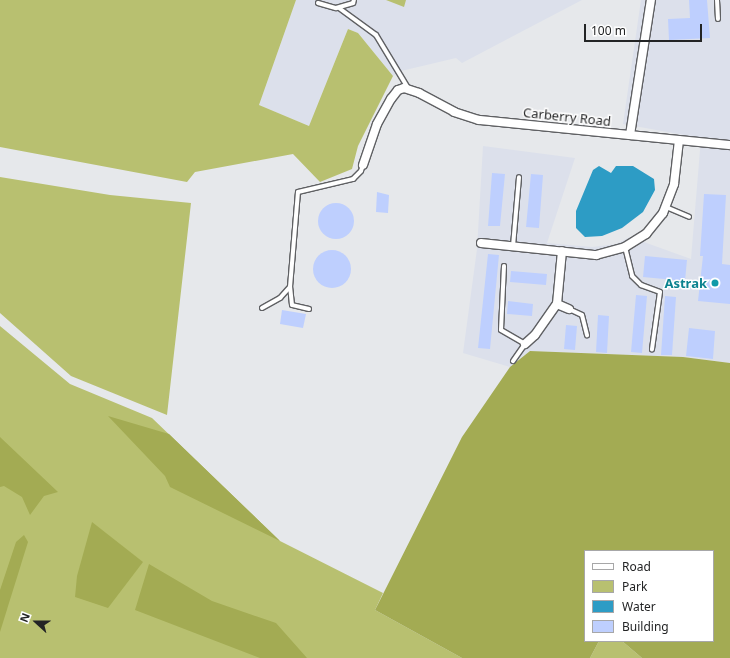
<!DOCTYPE html>
<html>
<head>
<meta charset="utf-8">
<style>
	body { margin:0 }
	#map { position:relative; width:730px; height:658px; overflow:hidden; background:#e6e8eb; font-family:"Noto Sans",sans-serif }
	div>[style] { position:absolute }
	[style*='--x'] { left:calc(var(--x)*1px); top:calc(var(--y)*1px); width:calc(var(--w)*1px); rotate:calc(var(--a)*1deg) }
	.built>* { inset:0; background:#dce0eb }
	.green>* { inset:0; background:#b8c070 }
	.forest>* { inset:0; background:#a3ab53 }
	.water>* { inset:0; background:#2d9cc5 }
	.building>* { inset:0; background:#becffe }
	.round { border-radius:50% }
	.roads { filter:drop-shadow(1px 0 #5f6063) drop-shadow(-1px 0 #5f6063) drop-shadow(0 1px #5f6063) drop-shadow(0 -1px #5f6063) }
	.service>* { height:4px; margin:-2px; padding:0 2px; transform-origin:2px; border-radius:2px; background:#fff }
	.minor>* { height:8px; margin:-4px; padding:0 4px; transform-origin:4px; border-radius:4px; background:#fff }
	.dots>* { width:11px; height:11px; translate:-50% -50%; box-sizing:border-box; border:2px solid #fff; border-radius:50% }
	span { translate:-50% -50%; white-space:nowrap; text-align:center; line-height:1.15; -webkit-text-stroke:3px #fff; paint-order:stroke }
	.street-label { font-size:13px; color:#232425 }
	.culture-label { font-size:13px; color:#0d838f; font-weight:700 }
	.right { translate:-100% -50%; text-align:right }
	.legend { position:absolute; left:584px; top:550px; width:130px; height:92px; box-sizing:border-box; background:#fff; border:1px solid #a7a7a8; margin:0; padding:5px 7px; list-style:none; font-size:12px; color:#232425 }
	.legend li { display:flex; align-items:center; gap:8px; height:20px }
	.legend b { width:20px; border:1px solid #a7a7a8 }
	.north { position:absolute; left:16px; top:602px; width:40px; height:40px; -webkit-text-stroke:3px #fff; paint-order:stroke; rotate:291deg; font-size:11px; font-weight:700; line-height:16px; text-align:center; color:#232425 }
	.north::after { content:''; display:block; margin:auto; width:14px; height:18px; background:#232425; clip-path:polygon(50% 0,100% 100%,50% 72%,0 100%) }
	.scale { position:absolute; left:584px; top:24px; width:118px; height:18px; box-sizing:border-box; border:2px solid #232425; border-top:0; padding-left:5px; font-size:12px; line-height:14px; white-space:nowrap; color:#232425; -webkit-text-stroke:3px #fff; paint-order:stroke }
</style>
</head>
<body>
<div id="map">
	<div class="built">
		<div style="clip-path:polygon(296px 0,582px 0,462px 63px,456px 58px,401px 71px,393px 76px,358px 33px,348px 29px,309px 126px,259px 105px)"></div>
		<div style="clip-path:polygon(641px 0,730px 0,730px 363px,683px 357px,530px 351px,510px 367px,463px 353px,477px 249px,483px 146px,575px 158px,547px 243px,592px 247px,616px 244px,630px 237px,691px 259px,701px 138px,623px 124px)"></div>
	</div>
	<div class="green">
		<div style="clip-path:polygon(0 0,296px 0,259px 105px,309px 126px,348px 29px,358px 33px,393px 76px,358px 146px,352px 169px,320px 182px,293px 154px,195px 172px,187px 182px,0 147px)"></div>
		<div style="clip-path:polygon(386px 0,406px 0,404px 7px)"></div>
		<div style="clip-path:polygon(0 177px,110px 195px,191px 203px,167px 415px,71px 376px,0 313px)"></div>
		<div style="clip-path:polygon(0 326px,70px 384px,152px 418px,280px 541px,383px 593px,375px 610px,462px 658px,0 658px)"></div>
		<div style="clip-path:polygon(599px 641px,622px 641px,642px 658px,590px 658px)"></div>
	</div>
	<div class="forest">
		<div style="clip-path:polygon(530px 351px,683px 357px,730px 363px,730px 658px,642px 658px,622px 641px,713px 641px,713px 551px,585px 551px,585px 641px,599px 641px,590px 658px,462px 658px,375px 610px,462px 437px,510px 367px)"></div>
		<div style="clip-path:polygon(108px 416px,169px 434px,280px 541px,170px 487px,165px 476px)"></div>
		<div style="clip-path:polygon(0 437px,58px 492px,44px 496px,30px 515px,22px 497px,4px 486px,0 487px)"></div>
		<div style="clip-path:polygon(92px 522px,143px 562px,108px 608px,75px 597px,77px 576px)"></div>
		<div style="clip-path:polygon(24px 535px,28px 542px,0 632px,0 590px,16px 542px)"></div>
		<div style="clip-path:polygon(149px 564px,212px 601px,276px 623px,307px 658px,260px 658px,135px 610px)"></div>
	</div>
	<div class="water">
		<div style="clip-path:polygon(599px 166px,611px 173px,616px 166px,633px 166px,654px 179px,655px 190px,643px 212px,622px 228px,602px 236px,585px 237px,576px 228px,576px 211px,593px 170px)"></div>
	</div>
	<div class="building">
		<div style="clip-path:polygon(689px 0,707px 0,710px 38px,669px 40px,668px 19px,690px 18px)"></div>
		<div style="clip-path:polygon(492px 173px,505px 174px,500px 226px,488px 226px)"></div>
		<div style="clip-path:polygon(531px 174px,543px 175px,539px 228px,526px 227px)"></div>
		<div style="clip-path:polygon(377px 192px,389px 195px,388px 213px,376px 212px)"></div>
		<div style="clip-path:polygon(704px 194px,726px 195px,722px 264px,730px 265px,730px 304px,698px 301px,703px 256px,700px 256px)"></div>
		<div class="round" style="left:318px;top:203px;width:36px;height:36px"></div>
		<div class="round" style="left:313px;top:250px;width:38px;height:38px"></div>
		<div style="clip-path:polygon(488px 254px,499px 255px,490px 349px,478px 348px)"></div>
		<div style="clip-path:polygon(645px 256px,687px 260px,685px 281px,643px 277px)"></div>
		<div style="clip-path:polygon(511px 271px,547px 274px,546px 285px,510px 282px)"></div>
		<div style="clip-path:polygon(636px 295px,647px 296px,642px 353px,631px 352px)"></div>
		<div style="clip-path:polygon(665px 296px,676px 297px,672px 355px,661px 355px)"></div>
		<div style="clip-path:polygon(508px 301px,533px 304px,532px 316px,507px 314px)"></div>
		<div style="clip-path:polygon(282px 310px,306px 314px,303px 328px,280px 324px)"></div>
		<div style="clip-path:polygon(598px 315px,609px 316px,607px 353px,596px 352px)"></div>
		<div style="clip-path:polygon(566px 325px,577px 326px,575px 350px,564px 349px)"></div>
		<div style="clip-path:polygon(689px 328px,715px 331px,713px 359px,686px 356px)"></div>
	</div>
	<div class="roads">
		<div class="service">
			<div style="--x:717;--y:0;--w:19;--a:87"></div>
			<div style="--x:318;--y:3;--w:19;--a:16"></div>
			<div style="--x:336;--y:8;--w:18;--a:-16"></div>
			<div style="--x:353;--y:3;--w:3;--a:-72"></div>
			<div style="--x:339;--y:8;--w:46;--a:36.1"></div>
			<div style="--x:376;--y:35;--w:62;--a:58.9"></div>
			<div style="--x:666;--y:207;--w:25;--a:23"></div>
			<div style="--x:513;--y:246;--w:69;--a:-85"></div>
			<div style="--x:625;--y:247;--w:30;--a:76"></div>
			<div style="--x:632;--y:276;--w:13;--a:45"></div>
			<div style="--x:641;--y:285;--w:20;--a:20"></div>
			<div style="--x:660;--y:292;--w:58;--a:98"></div>
			<div style="--x:504;--y:266;--w:64;--a:92.7"></div>
			<div style="--x:501;--y:330;--w:28;--a:30"></div>
			<div style="--x:525;--y:344;--w:21;--a:125"></div>
			<div style="--x:262;--y:308;--w:21;--a:-29"></div>
			<div style="--x:280;--y:298;--w:15;--a:-48"></div>
			<div style="--x:309;--y:309;--w:17;--a:-167"></div>
			<div style="--x:292;--y:305;--w:18;--a:-96"></div>
			<div style="--x:290;--y:287;--w:95;--a:-85.2"></div>
			<div style="--x:298;--y:192;--w:57;--a:-13.3"></div>
			<div style="--x:353;--y:179;--w:11;--a:-45"></div>
			<div style="--x:361;--y:171;--w:6;--a:-72"></div>
			<div style="--x:569;--y:309;--w:14;--a:25"></div>
			<div style="--x:582;--y:315;--w:21;--a:76"></div>
		</div>
		<div class="minor">
			<div style="--x:630;--y:135;--w:137;--a:-81.2"></div>
			<div style="--x:363;--y:165;--w:43;--a:-71.1"></div>
			<div style="--x:377;--y:124;--w:29;--a:-61"></div>
			<div style="--x:391;--y:99;--w:11;--a:-52"></div>
			<div style="--x:398;--y:90;--w:6;--a:-18"></div>
			<div style="--x:404;--y:88;--w:16;--a:18"></div>
			<div style="--x:419;--y:93;--w:40;--a:28"></div>
			<div style="--x:454;--y:112;--w:26;--a:18"></div>
			<div style="--x:479;--y:120;--w:252;--a:5.7"></div>
			<div style="--x:481;--y:243;--w:116;--a:6"></div>
			<div style="--x:596;--y:255;--w:30;--a:-15"></div>
			<div style="--x:625;--y:247;--w:25;--a:-32"></div>
			<div style="--x:646;--y:234;--w:27;--a:-51"></div>
			<div style="--x:663;--y:213;--w:31;--a:-69"></div>
			<div style="--x:674;--y:184;--w:44;--a:-83.5"></div>
			<div style="--x:557;--y:304;--w:13;--a:23"></div>
			<div style="--x:525;--y:344;--w:13;--a:-42"></div>
			<div style="--x:535;--y:335;--w:38;--a:-55"></div>
			<div style="--x:557;--y:304;--w:53;--a:-84.6"></div>
		</div>
	</div>
	<div class="dots">
		<div style="left:715px;top:283px;background:#0f9aa8"></div>
	</div>
	<div class="street-label">
		<span style="left:567px;top:117px;rotate:6deg">Carberry Road</span>
	</div>
	<div class="culture-label">
		<span class="right" style="left:707px;top:283px">Astrak</span>
	</div>
	<ul class="legend">
	<li><b style="height:5px;background:#fff"></b>Road</li>
	<li><b style="height:11px;background:#b8c070"></b>Park</li>
	<li><b style="height:11px;background:#2d9cc5"></b>Water</li>
	<li><b style="height:11px;background:#becffe"></b>Building</li>
	</ul>
	<div class="north">N</div>
	<div class="scale">100 m</div>
</div>
</body>
</html>
